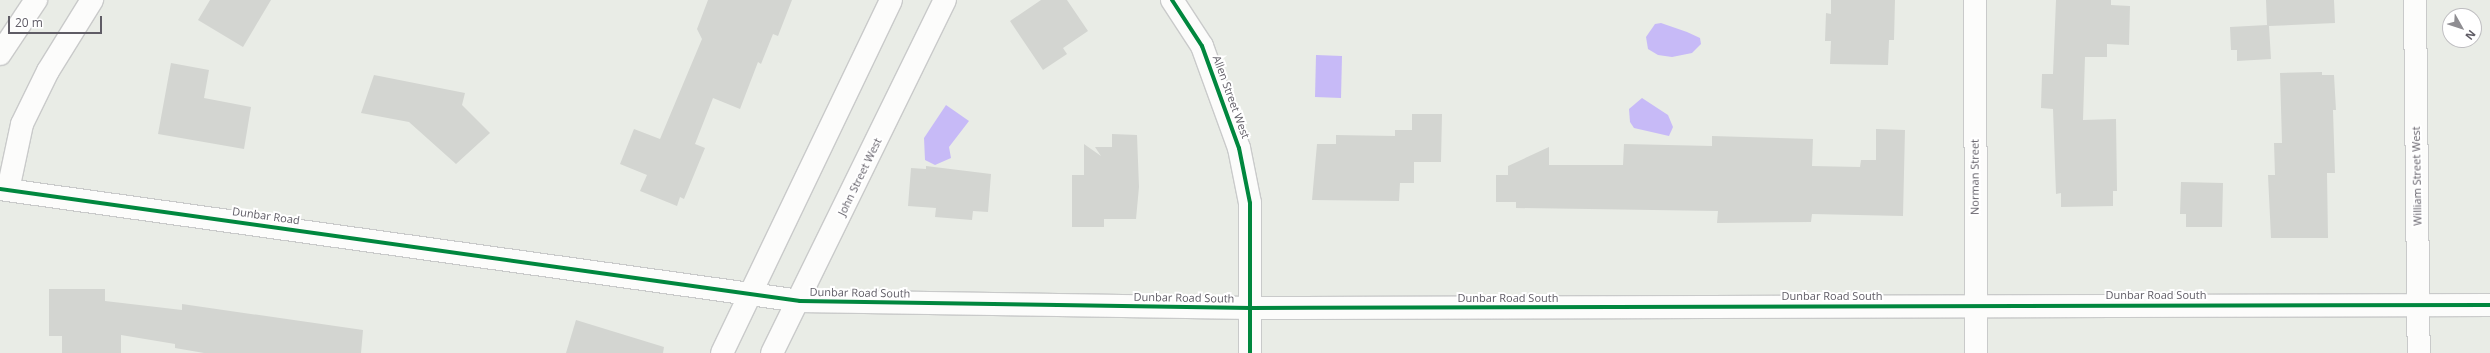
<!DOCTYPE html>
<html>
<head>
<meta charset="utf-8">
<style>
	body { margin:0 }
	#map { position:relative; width:2490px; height:353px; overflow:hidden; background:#e9ece6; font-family:"Open Sans",sans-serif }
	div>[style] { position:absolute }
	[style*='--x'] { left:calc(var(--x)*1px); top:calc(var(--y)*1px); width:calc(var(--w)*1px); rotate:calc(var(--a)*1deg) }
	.water>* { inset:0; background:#c7baf7 }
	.building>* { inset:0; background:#d3d5d1 }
	.roads { filter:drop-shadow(1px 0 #c9caca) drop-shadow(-1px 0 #c9caca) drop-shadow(0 1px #c9caca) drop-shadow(0 -1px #c9caca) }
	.street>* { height:22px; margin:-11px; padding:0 11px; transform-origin:11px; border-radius:11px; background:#fcfcfb }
	.cycleway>* { height:4px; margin:-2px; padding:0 2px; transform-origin:2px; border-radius:2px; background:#00873e }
	span { translate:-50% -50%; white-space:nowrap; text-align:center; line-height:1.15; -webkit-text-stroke:4px #fff; paint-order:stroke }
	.street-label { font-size:11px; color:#5f5c65 }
	.north { position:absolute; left:2442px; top:8px; width:40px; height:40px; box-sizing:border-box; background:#fff; border:1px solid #bfbec1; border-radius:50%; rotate:129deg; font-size:11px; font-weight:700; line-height:16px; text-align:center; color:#5f5c65 }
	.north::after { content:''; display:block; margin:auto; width:14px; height:18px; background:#8f8e92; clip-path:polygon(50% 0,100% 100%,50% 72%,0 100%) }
	.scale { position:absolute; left:8px; top:16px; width:94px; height:18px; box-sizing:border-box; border:2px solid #5f5c65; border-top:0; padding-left:5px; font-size:12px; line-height:14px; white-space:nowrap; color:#5f5c65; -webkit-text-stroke:3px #fff; paint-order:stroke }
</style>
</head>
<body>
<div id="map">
	<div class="water">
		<div style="clip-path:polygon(1661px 23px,1687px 32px,1700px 38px,1701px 44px,1692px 53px,1672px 57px,1658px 55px,1648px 49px,1646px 37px,1655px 24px)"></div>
		<div style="clip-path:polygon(1316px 55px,1342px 56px,1341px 98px,1315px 97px)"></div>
		<div style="clip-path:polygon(1642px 98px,1668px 115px,1673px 127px,1669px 136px,1634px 128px,1630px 122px,1629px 109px)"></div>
		<div style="clip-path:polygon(946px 105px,969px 121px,949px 147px,951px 158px,935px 165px,925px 160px,924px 138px)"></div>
	</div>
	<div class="building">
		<div style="clip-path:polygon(210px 0,271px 0,243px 47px,198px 20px)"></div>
		<div style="clip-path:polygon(708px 0,792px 0,778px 36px,773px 34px,761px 64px,758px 62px,740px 109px,713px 98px,695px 144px,705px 148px,684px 199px,680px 197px,677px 206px,640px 191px,647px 175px,620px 164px,634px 129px,660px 139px,702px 39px,697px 29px)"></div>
		<div style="clip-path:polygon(1041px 0,1067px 0,1088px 31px,1063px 48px,1067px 54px,1043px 70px,1010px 21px)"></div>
		<div style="clip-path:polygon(1831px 0,1895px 0,1894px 40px,1889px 40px,1888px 65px,1830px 64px,1831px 41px,1825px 41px,1826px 13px,1831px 14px)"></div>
		<div style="clip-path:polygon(2056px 0,2111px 0,2111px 5px,2130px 6px,2129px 45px,2107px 44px,2107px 57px,2085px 57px,2083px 120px,2116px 119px,2117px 191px,2113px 191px,2113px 206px,2061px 207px,2061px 193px,2056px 194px,2053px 109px,2041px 108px,2042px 74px,2053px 74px)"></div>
		<div style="clip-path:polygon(2266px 0,2334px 0,2335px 23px,2269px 26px,2271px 59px,2237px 61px,2237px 50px,2231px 50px,2230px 27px,2267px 25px)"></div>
		<div style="clip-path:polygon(171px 63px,209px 70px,204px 98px,251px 107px,244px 149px,158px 134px)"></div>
		<div style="clip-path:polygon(2322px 72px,2322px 75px,2334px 75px,2336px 110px,2333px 110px,2335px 173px,2327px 173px,2328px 238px,2271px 238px,2268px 175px,2275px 175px,2274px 143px,2282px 143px,2280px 73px)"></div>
		<div style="clip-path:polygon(374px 75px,465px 93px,462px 105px,490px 133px,456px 164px,409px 122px,361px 113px)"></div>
		<div style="clip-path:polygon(1412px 114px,1442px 114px,1441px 162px,1414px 162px,1414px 183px,1400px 183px,1399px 201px,1312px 200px,1317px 144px,1336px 144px,1336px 135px,1395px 136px,1395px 130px,1412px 130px)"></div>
		<div style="clip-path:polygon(1876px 129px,1905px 130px,1903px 216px,1812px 214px,1811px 222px,1717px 223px,1718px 211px,1516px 208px,1516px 202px,1496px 202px,1496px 175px,1508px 175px,1508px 166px,1549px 147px,1549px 165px,1623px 165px,1624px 144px,1712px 146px,1712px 136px,1813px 139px,1812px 166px,1860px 167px,1861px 160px,1876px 160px)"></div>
		<div style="clip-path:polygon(1112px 134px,1137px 135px,1139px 187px,1136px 219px,1104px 219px,1104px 227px,1072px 227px,1072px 175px,1084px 175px,1084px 144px,1101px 156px,1095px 147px,1112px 147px)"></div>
		<div style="clip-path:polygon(926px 166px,991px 174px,988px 212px,973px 211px,972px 220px,935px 217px,936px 208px,908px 206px,911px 168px,926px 169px)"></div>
		<div style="clip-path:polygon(2181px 182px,2223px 183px,2222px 227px,2186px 227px,2186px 214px,2180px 214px)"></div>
		<div style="clip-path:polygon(49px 289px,105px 289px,105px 301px,182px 310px,182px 304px,363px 330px,361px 353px,204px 353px,175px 348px,175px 344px,121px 335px,121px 353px,62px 353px,62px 336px,49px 336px)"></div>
		<div style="clip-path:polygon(576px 320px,664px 347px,663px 353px,566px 353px)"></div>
	</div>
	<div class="roads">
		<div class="street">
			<div style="--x:1172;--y:0;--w:55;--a:56.9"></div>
			<div style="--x:1202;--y:46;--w:109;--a:70.1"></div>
			<div style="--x:1239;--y:148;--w:56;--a:78.7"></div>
			<div style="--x:1250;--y:203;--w:150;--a:90"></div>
			<div style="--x:1975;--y:0;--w:353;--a:89.8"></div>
			<div style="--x:2415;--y:0;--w:353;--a:89.4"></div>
			<div style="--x:0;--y:54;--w:65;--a:-56.3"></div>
			<div style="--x:0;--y:189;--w:808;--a:7.97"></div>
			<div style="--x:800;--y:301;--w:451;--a:0.9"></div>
			<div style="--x:1251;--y:308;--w:1239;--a:-0.14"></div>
			<div style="--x:8;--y:190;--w:67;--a:-78"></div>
			<div style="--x:22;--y:124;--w:59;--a:-63.9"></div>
			<div style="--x:48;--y:71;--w:84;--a:-58.2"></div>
			<div style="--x:722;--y:353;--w:391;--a:-64.4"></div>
			<div style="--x:772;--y:353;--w:393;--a:-63.9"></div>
		</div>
	</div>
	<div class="cycleway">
		<div style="--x:1172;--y:0;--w:55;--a:56.9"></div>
		<div style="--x:1202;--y:46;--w:109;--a:70.1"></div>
		<div style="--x:1239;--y:148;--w:56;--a:78.7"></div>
		<div style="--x:1250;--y:203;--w:150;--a:90"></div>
		<div style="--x:0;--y:189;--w:808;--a:7.97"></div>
		<div style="--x:800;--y:301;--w:451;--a:0.9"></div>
		<div style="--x:1251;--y:308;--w:1239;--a:-0.14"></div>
	</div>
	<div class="street-label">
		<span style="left:1231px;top:97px;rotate:70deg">Allen Street West</span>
		<span style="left:2417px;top:176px;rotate:-91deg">William Street West</span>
		<span style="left:860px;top:177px;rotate:-64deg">John Street West</span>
		<span style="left:1975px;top:177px;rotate:-90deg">Norman Street</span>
		<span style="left:266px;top:216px;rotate:8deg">Dunbar Road</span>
		<span style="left:860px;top:293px;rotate:1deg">Dunbar Road South</span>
		<span style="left:2156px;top:295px">Dunbar Road South</span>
		<span style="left:1832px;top:296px">Dunbar Road South</span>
		<span style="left:1184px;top:298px;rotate:1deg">Dunbar Road South</span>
		<span style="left:1508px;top:298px">Dunbar Road South</span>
	</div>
	<div class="north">N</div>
	<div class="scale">20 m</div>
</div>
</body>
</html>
